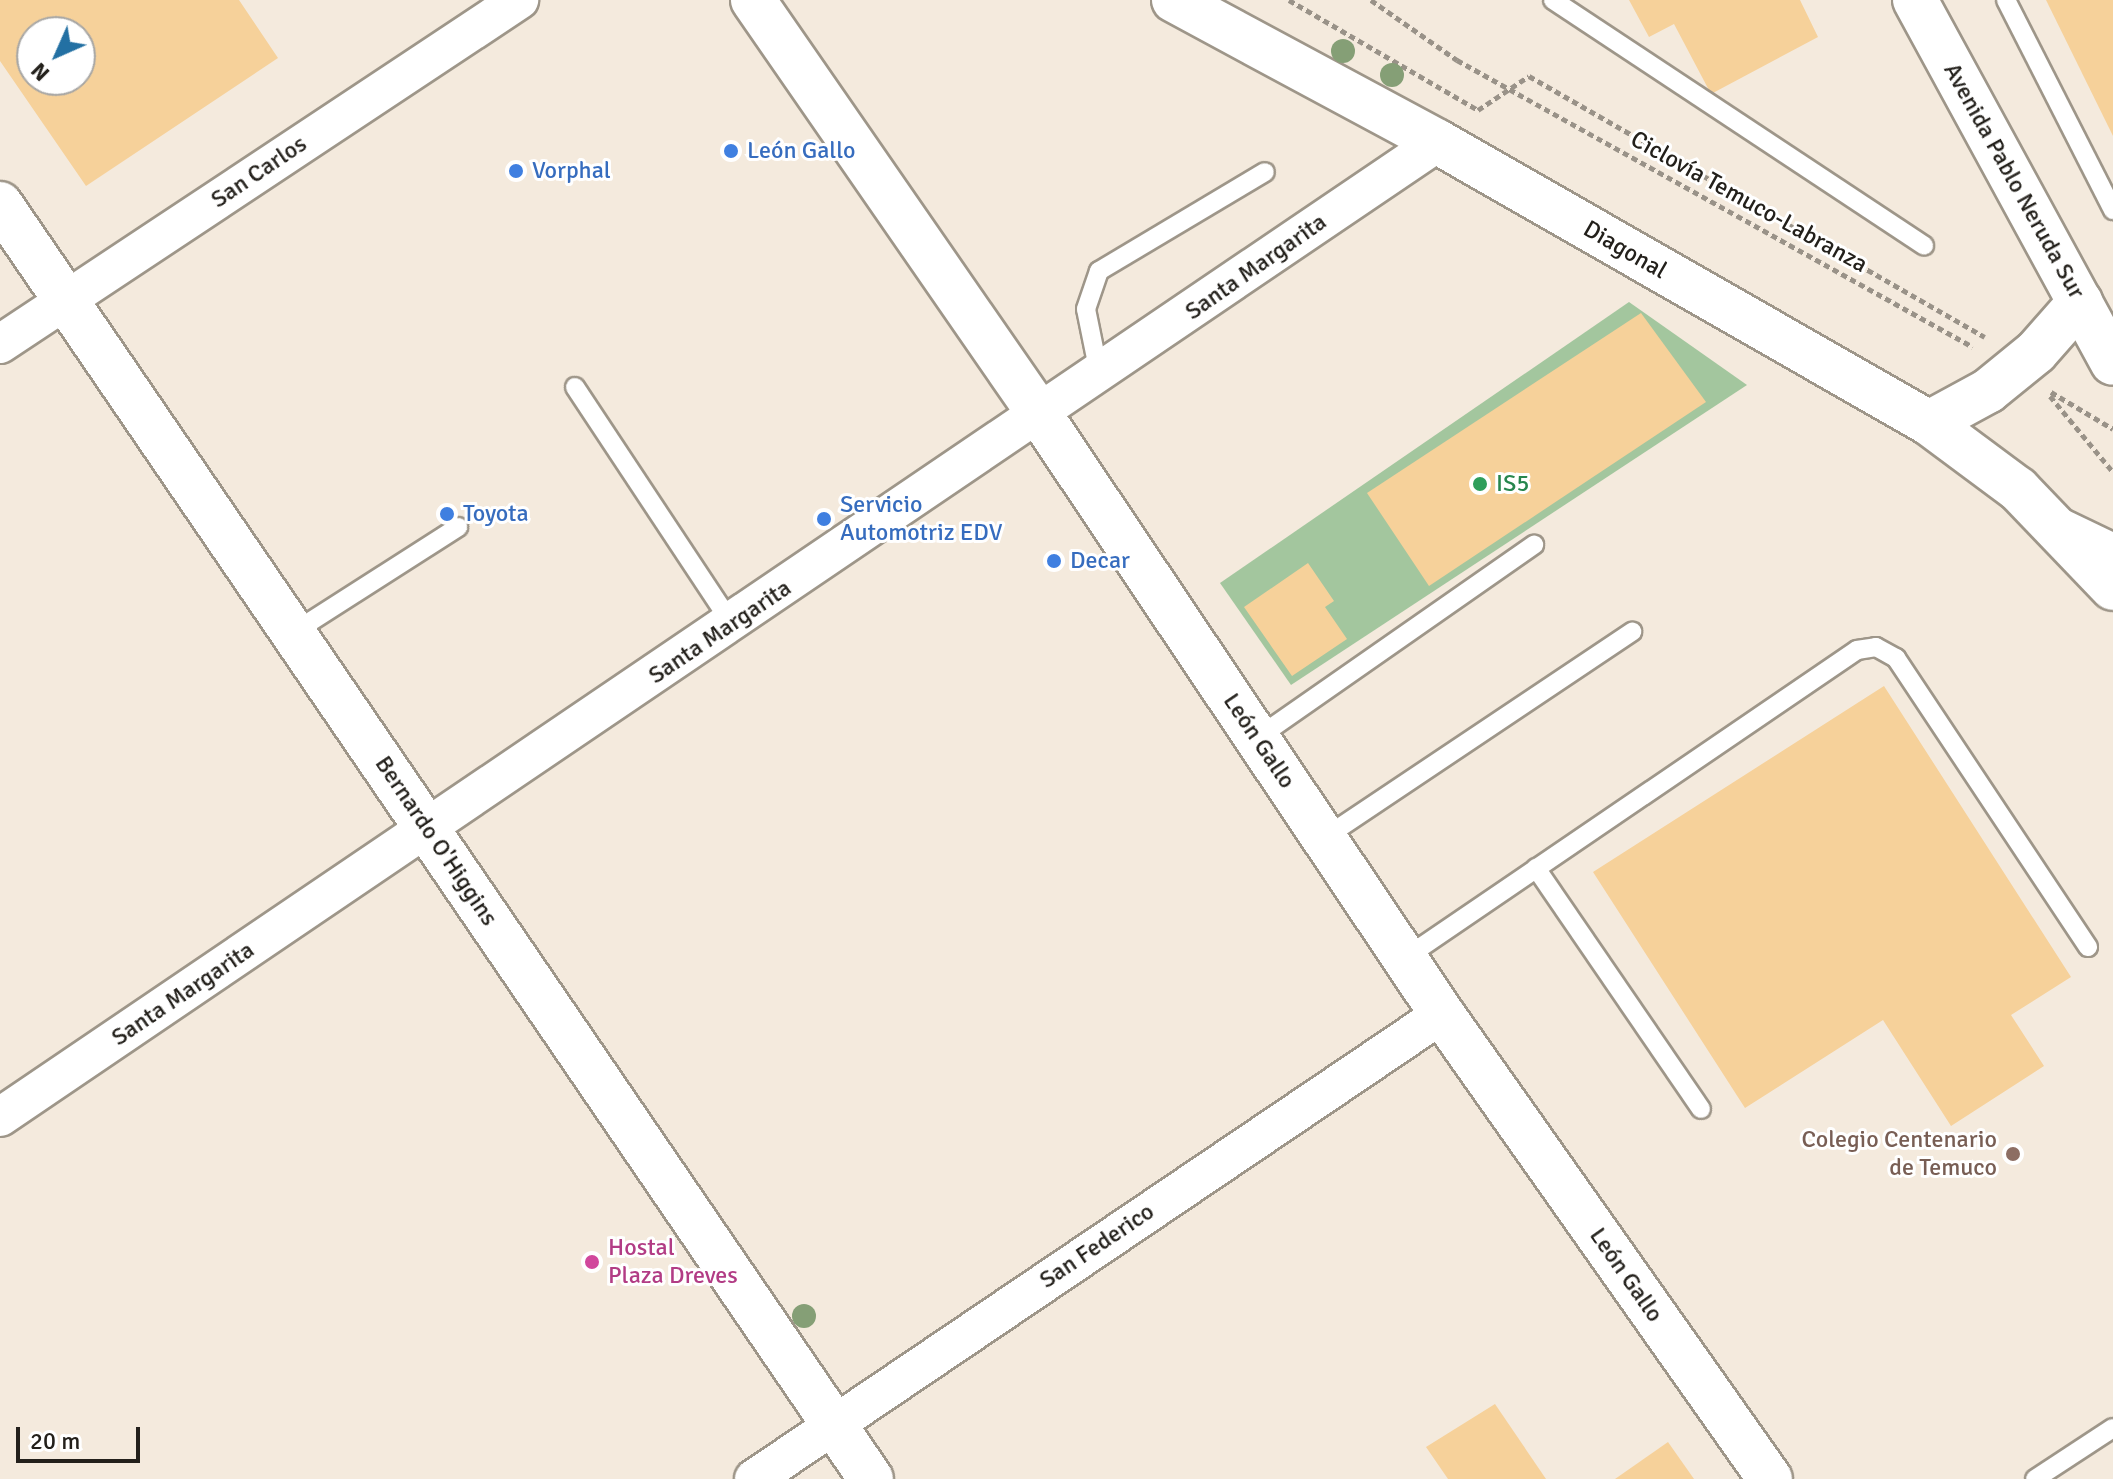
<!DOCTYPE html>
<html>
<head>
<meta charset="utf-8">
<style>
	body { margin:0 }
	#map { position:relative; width:2113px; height:1479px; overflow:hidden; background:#f4eadd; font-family:Signika,sans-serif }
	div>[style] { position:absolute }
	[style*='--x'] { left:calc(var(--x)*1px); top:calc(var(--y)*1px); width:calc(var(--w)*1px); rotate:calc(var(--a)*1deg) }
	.green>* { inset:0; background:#a3c69e }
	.building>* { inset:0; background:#f6d19a }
	.path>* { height:5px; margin-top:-2.5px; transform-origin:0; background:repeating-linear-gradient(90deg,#999288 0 6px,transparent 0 10px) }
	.roads { filter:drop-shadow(2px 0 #9e9689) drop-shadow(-2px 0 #9e9689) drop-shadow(0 2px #9e9689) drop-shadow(0 -2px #9e9689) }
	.lane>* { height:18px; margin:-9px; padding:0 9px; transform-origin:9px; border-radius:9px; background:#fff }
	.street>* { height:38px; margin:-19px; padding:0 19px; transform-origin:19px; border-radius:19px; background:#fff }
	.secondary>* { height:44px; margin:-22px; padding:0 22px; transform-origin:22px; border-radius:22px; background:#fff }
	.trees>* { width:24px; height:24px; margin:-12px; border-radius:50%; background:#859f76 }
	.dots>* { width:22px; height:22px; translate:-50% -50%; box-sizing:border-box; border:4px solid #fff; border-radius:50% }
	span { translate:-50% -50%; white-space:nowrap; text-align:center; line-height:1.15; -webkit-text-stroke:6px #fff; paint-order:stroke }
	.shop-label { font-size:24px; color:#366cbe }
	.left { translate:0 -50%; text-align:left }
	.street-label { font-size:24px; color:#23201b }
	.leisure-label { font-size:24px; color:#27864d }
	.education-label { font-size:24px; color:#785e54 }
	.right { translate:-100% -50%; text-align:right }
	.hotel-label { font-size:24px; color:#b23c85 }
	.north { position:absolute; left:16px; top:16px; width:80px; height:80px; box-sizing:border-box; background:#fff; border:2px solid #a7a6a4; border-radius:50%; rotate:225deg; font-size:22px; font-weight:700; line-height:32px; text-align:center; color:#23201b }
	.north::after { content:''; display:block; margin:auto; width:28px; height:36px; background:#2370a3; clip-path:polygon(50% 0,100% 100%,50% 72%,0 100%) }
	.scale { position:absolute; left:16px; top:1427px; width:124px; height:36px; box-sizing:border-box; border:4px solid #23201b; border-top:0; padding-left:10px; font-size:24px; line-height:28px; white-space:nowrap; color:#23201b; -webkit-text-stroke:6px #fff; paint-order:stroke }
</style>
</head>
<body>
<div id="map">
	<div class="green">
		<div style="clip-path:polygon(1629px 302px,1747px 385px,1291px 685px,1220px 583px)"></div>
	</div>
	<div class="building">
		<div style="clip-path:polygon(evenodd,0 0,239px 0,278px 58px,86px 186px,0 61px,0 0,32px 32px,80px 32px,80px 80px,32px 80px,32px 32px)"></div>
		<div style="clip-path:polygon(1629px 0,1800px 0,1818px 37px,1711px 94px,1674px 24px,1649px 37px)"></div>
		<div style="clip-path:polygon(2046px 0,2113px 0,2113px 136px)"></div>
		<div style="clip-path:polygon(1641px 313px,1706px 402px,1429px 586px,1367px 493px)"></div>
		<div style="clip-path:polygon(1308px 563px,1334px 601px,1325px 607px,1347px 639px,1292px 676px,1244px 607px)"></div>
		<div style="clip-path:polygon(1884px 686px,2071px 977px,2011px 1015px,2044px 1066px,1951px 1126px,1883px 1020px,1745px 1108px,1593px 872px)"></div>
		<div style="clip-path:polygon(1495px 1404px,1546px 1479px,1448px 1479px,1426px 1447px)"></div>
		<div style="clip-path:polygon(1668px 1442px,1694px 1479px,1615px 1479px)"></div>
	</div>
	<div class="path">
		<div style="--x:1289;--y:0;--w:219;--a:30.2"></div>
		<div style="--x:1478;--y:110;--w:61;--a:-33.7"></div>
		<div style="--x:1529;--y:76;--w:525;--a:29.79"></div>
		<div style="--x:1371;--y:0;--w:105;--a:34.9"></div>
		<div style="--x:1457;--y:60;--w:590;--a:29.08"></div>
		<div style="--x:2051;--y:392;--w:72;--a:30.8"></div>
		<div style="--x:2050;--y:396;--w:99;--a:50.3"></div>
	</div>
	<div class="roads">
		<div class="lane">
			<div style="--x:1553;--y:0;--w:445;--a:33.5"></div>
			<div style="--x:2006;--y:0;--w:236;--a:63"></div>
			<div style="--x:1099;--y:373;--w:65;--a:-101.5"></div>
			<div style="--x:1086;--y:309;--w:40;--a:-71.1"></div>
			<div style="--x:1099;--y:271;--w:193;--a:-30.8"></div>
			<div style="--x:575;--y:387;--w:284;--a:56.5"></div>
			<div style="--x:294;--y:632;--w:195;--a:-32.6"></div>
			<div style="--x:1257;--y:738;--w:338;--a:-34.9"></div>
			<div style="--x:1324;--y:838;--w:371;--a:-33.8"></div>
			<div style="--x:1536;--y:868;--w:292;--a:55.6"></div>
			<div style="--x:1405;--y:958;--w:547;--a:-34.27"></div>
			<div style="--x:1857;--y:650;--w:19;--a:-9"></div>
			<div style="--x:1876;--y:647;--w:23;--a:29"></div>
			<div style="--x:1896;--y:658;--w:347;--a:56.4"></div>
			<div style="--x:2035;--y:1479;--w:93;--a:-33.2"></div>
		</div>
		<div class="street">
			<div style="--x:0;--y:344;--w:623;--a:-33.54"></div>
			<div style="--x:2061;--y:528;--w:58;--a:25.7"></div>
			<div style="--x:0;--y:1117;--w:1737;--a:-34.14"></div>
			<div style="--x:754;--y:1479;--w:830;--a:-34.05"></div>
		</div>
		<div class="secondary">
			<div style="--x:753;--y:0;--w:505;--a:55.33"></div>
			<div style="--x:1040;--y:415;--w:721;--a:56.13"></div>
			<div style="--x:1442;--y:1014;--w:569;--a:54.8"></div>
			<div style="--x:1174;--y:0;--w:300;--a:28.3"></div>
			<div style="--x:1438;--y:142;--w:566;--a:29.78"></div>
			<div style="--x:1929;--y:423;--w:111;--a:36.6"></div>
			<div style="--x:2018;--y:489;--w:137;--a:46.2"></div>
			<div style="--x:1915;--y:0;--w:413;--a:61.4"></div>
			<div style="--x:0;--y:204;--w:1544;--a:55.66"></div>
			<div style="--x:1929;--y:423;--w:67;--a:-28.5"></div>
			<div style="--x:1988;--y:391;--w:62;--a:-39.1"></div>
			<div style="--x:2036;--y:352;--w:67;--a:-48.7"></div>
		</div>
	</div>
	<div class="trees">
		<div style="left:1343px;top:51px"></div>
		<div style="left:1392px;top:75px"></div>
		<div style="left:804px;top:1316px"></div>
	</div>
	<div class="dots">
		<div style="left:731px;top:151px;background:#3f7fe0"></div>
		<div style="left:516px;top:171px;background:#3f7fe0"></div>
		<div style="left:1480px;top:484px;background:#2e9e5b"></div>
		<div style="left:447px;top:514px;background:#3f7fe0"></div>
		<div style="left:824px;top:519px;background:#3f7fe0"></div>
		<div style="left:1054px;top:561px;background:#3f7fe0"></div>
		<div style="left:2013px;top:1154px;background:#8d6e63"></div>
		<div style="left:592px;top:1262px;background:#d1479c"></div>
	</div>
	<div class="shop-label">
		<span class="left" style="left:747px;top:151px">León Gallo</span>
		<span class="left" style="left:532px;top:171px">Vorphal</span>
		<span class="left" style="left:840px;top:519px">Servicio<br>Automotriz EDV</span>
		<span class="left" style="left:463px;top:514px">Toyota</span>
		<span class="left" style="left:1070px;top:561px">Decar</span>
	</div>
	<div class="street-label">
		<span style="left:259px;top:172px;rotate:-34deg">San Carlos</span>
		<span style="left:2014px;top:181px;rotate:61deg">Avenida Pablo Neruda Sur</span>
		<span style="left:1749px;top:202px;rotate:29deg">Ciclovía Temuco-Labranza</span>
		<span style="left:1625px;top:250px;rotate:30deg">Diagonal</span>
		<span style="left:1256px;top:267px;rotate:-35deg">Santa Margarita</span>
		<span style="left:720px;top:632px;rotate:-34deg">Santa Margarita</span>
		<span style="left:1259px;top:741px;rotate:56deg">León Gallo</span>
		<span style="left:436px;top:841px;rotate:56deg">Bernardo O'Higgins</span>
		<span style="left:183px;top:994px;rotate:-34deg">Santa Margarita</span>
		<span style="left:1097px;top:1246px;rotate:-34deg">San Federico</span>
		<span style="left:1626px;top:1275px;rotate:55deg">León Gallo</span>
	</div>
	<div class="leisure-label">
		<span class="left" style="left:1496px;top:484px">IS5</span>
	</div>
	<div class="education-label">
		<span class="right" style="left:1997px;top:1154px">Colegio Centenario<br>de Temuco</span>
	</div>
	<div class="hotel-label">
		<span class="left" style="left:608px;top:1262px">Hostal<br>Plaza Dreves</span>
	</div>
	<div class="north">N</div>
	<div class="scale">20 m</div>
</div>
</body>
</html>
